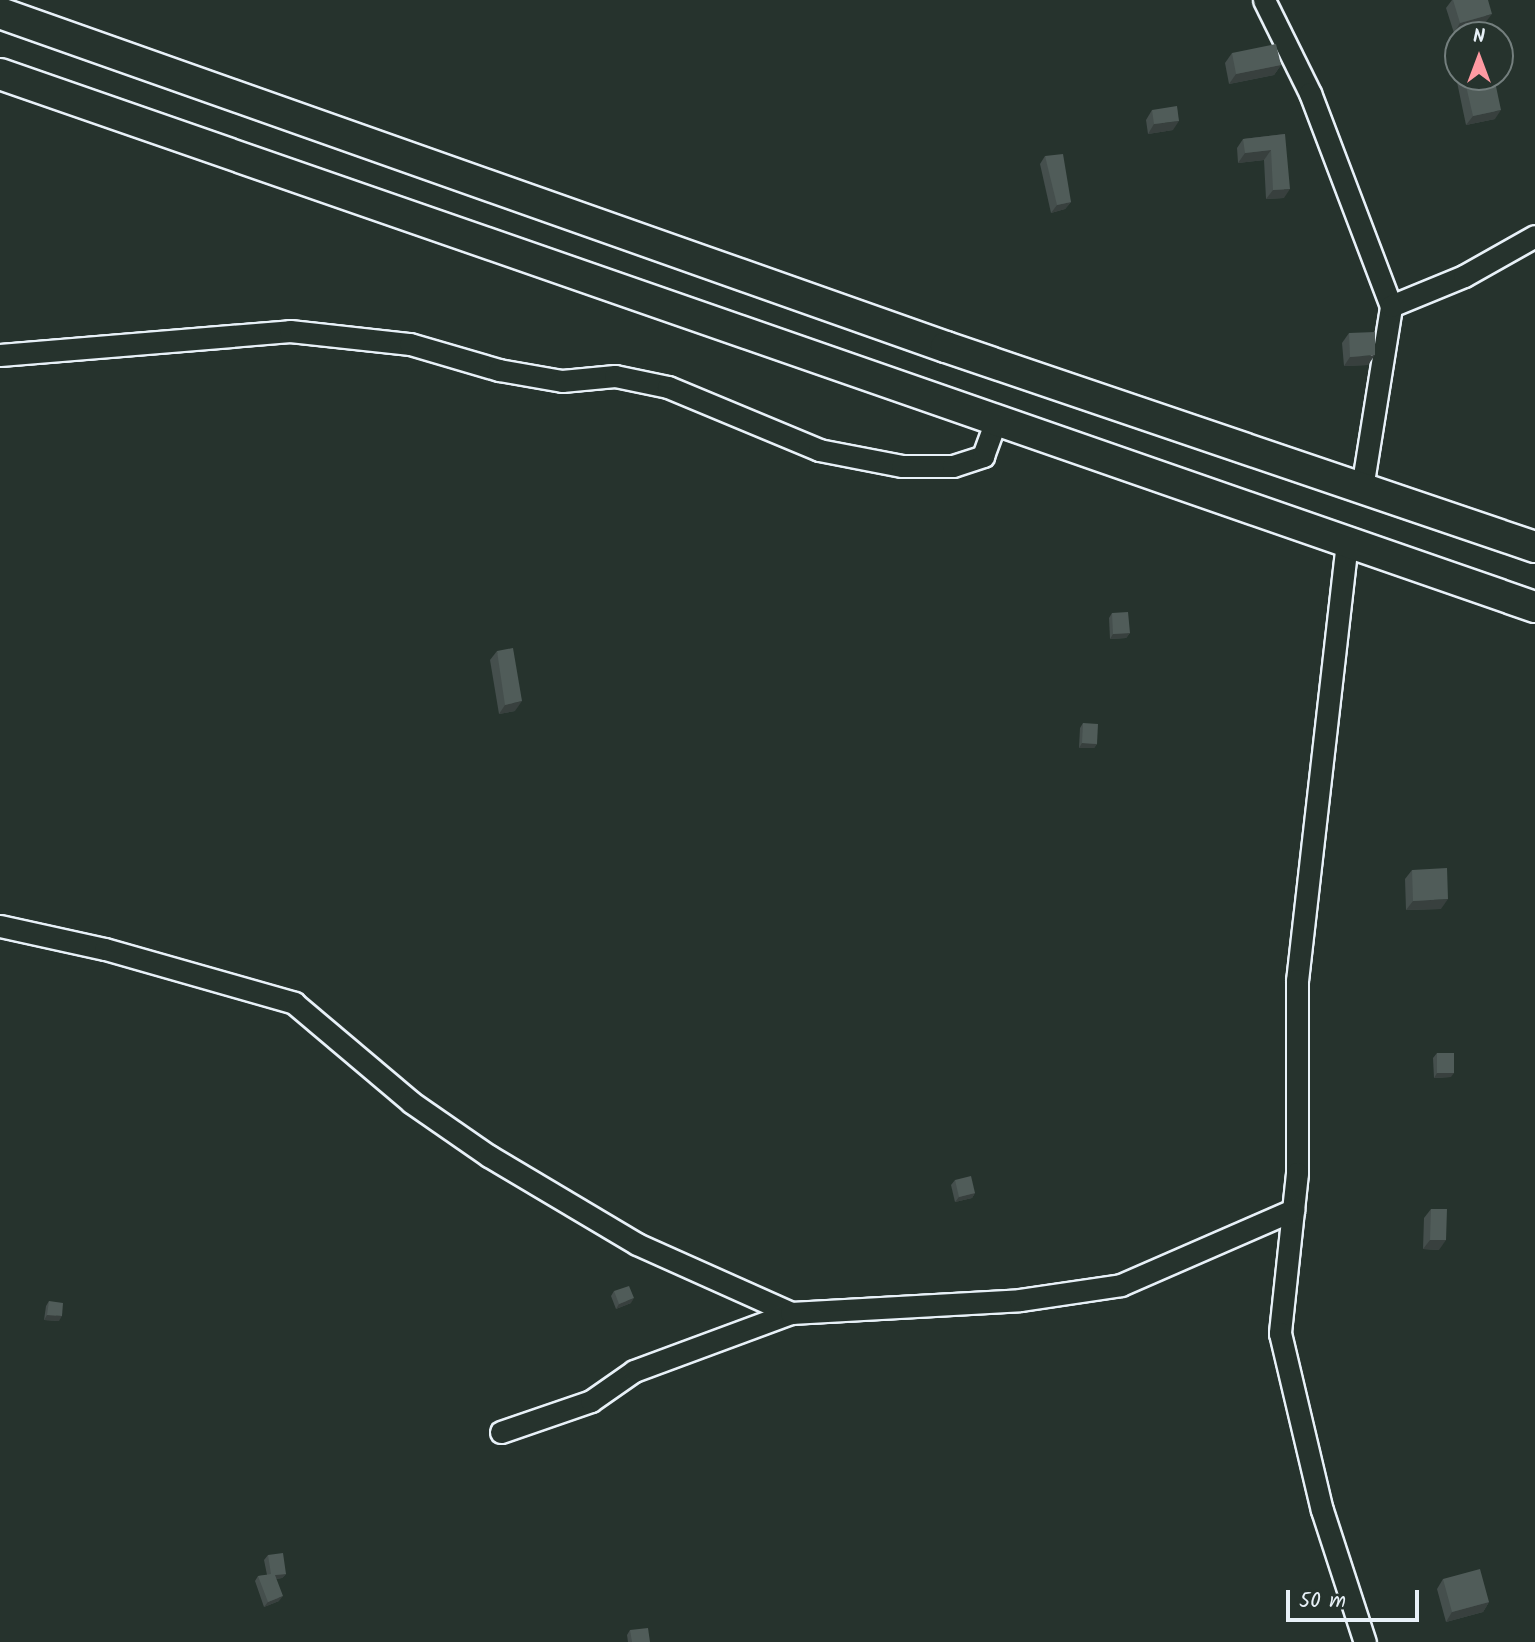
<!DOCTYPE html>
<html>
<head>
<meta charset="utf-8">
<style>
	body { margin:0 }
	#map { position:relative; width:1535px; height:1642px; overflow:hidden; background:#26332d; font-family:Kalam,sans-serif }
	div>[style] { position:absolute }
	[style*='--x'] { left:calc(var(--x)*1px); top:calc(var(--y)*1px); width:calc(var(--w)*1px); rotate:calc(var(--a)*1deg) }
	.roads { filter:drop-shadow(2px 0 #e8f1f8) drop-shadow(-2px 0 #e8f1f8) drop-shadow(0 2px #e8f1f8) drop-shadow(0 -2px #e8f1f8) }
	.street>* { height:21px; margin:-10.5px; padding:0 10.5px; transform-origin:10.5px; border-radius:10.5px; background:#26332d }
	.secondary>* { height:30px; margin:-15px; padding:0 15px; transform-origin:15px; border-radius:15px; background:#26332d }
	.wall>* { inset:0; background:#454f4d }
	.shaded-wall>* { inset:0; background:#38403e }
	.building>* { inset:0; background:#505c59 }
	span { translate:-50% -50%; white-space:nowrap; text-align:center; line-height:1.15; -webkit-text-stroke:6px #26332d; paint-order:stroke }
	.north { position:absolute; left:1444px; top:21px; width:70px; height:70px; box-sizing:border-box; background:#26332d; border:2px solid #747f7e; border-radius:50%; rotate:0deg; font-size:19px; font-weight:700; line-height:28px; text-align:center; color:#e8f1f8 }
	.north::after { content:''; display:block; margin:auto; width:24px; height:32px; background:#ff9aa2; clip-path:polygon(50% 0,100% 100%,50% 72%,0 100%) }
	.scale { position:absolute; left:1286px; top:1590px; width:133px; height:32px; box-sizing:border-box; border:4px solid #e8f1f8; border-top:0; padding-left:9px; font-size:21px; line-height:24px; white-space:nowrap; color:#e8f1f8; -webkit-text-stroke:5px #26332d; paint-order:stroke }
</style>
</head>
<body>
<div id="map">
	<div class="roads">
		<div class="street">
			<div style="--x:1264;--y:0;--w:104;--a:63.7"></div>
			<div style="--x:1310;--y:93;--w:228;--a:69.2"></div>
			<div style="--x:0;--y:355;--w:291;--a:-4.7"></div>
			<div style="--x:290;--y:331;--w:121;--a:6.2"></div>
			<div style="--x:410;--y:344;--w:93;--a:16.3"></div>
			<div style="--x:499;--y:370;--w:64;--a:9.9"></div>
			<div style="--x:562;--y:381;--w:53;--a:-5.4"></div>
			<div style="--x:615;--y:376;--w:54;--a:11.7"></div>
			<div style="--x:668;--y:387;--w:164;--a:22.6"></div>
			<div style="--x:819;--y:450;--w:85;--a:10.9"></div>
			<div style="--x:902;--y:466;--w:51;--a:0"></div>
			<div style="--x:953;--y:466;--w:32;--a:-18"></div>
			<div style="--x:983;--y:456;--w:38;--a:-70"></div>
			<div style="--x:1362;--y:488;--w:184;--a:-80.9"></div>
			<div style="--x:1391;--y:306;--w:79;--a:-22.3"></div>
			<div style="--x:1464;--y:276;--w:81;--a:-29.4"></div>
			<div style="--x:1347;--y:542;--w:441;--a:96.5"></div>
			<div style="--x:1297;--y:980;--w:193;--a:90"></div>
			<div style="--x:1297;--y:1173;--w:161;--a:96.1"></div>
			<div style="--x:1280;--y:1333;--w:182;--a:76.7"></div>
			<div style="--x:1322;--y:1510;--w:139;--a:72"></div>
			<div style="--x:0;--y:926;--w:107;--a:12.4"></div>
			<div style="--x:105;--y:949;--w:197;--a:15.9"></div>
			<div style="--x:294;--y:1003;--w:153;--a:40.2"></div>
			<div style="--x:411;--y:1102;--w:95;--a:34.7"></div>
			<div style="--x:489;--y:1156;--w:172;--a:30.7"></div>
			<div style="--x:637;--y:1244;--w:169;--a:24.1"></div>
			<div style="--x:501;--y:1432;--w:95;--a:-19"></div>
			<div style="--x:591;--y:1401;--w:52;--a:-34.9"></div>
			<div style="--x:634;--y:1371;--w:167;--a:-20.3"></div>
			<div style="--x:791;--y:1313;--w:229;--a:-3.2"></div>
			<div style="--x:1020;--y:1300;--w:102;--a:-8.4"></div>
			<div style="--x:1121;--y:1285;--w:188;--a:-23.6"></div>
		</div>
		<div class="secondary">
			<div style="--x:0;--y:13;--w:1003;--a:19.45"></div>
			<div style="--x:946;--y:347;--w:622;--a:18.76"></div>
			<div style="--x:0;--y:74;--w:1625;--a:19.15"></div>
		</div>
	</div>
	<div class="wall">
		<div style="clip-path:polygon(1452px 0,1488px 0,1485px 23px,1454px 33px,1446px 8px)"></div>
		<div style="clip-path:polygon(1232px 53px,1281px 65px,1274px 75px,1229px 84px,1225px 63px)"></div>
		<div style="clip-path:polygon(1460px 77px,1494px 77px,1495px 119px,1466px 125px,1457px 82px)"></div>
		<div style="clip-path:polygon(1152px 110px,1173px 130px,1148px 134px,1146px 120px)"></div>
		<div style="clip-path:polygon(1285px 134px,1284px 198px,1266px 199px,1264px 160px,1238px 163px,1237px 148px,1243px 139px)"></div>
		<div style="clip-path:polygon(1045px 156px,1071px 202px,1065px 209px,1051px 213px,1040px 164px)"></div>
		<div style="clip-path:polygon(1349px 333px,1368px 365px,1344px 366px,1342px 343px)"></div>
		<div style="clip-path:polygon(1112px 613px,1130px 633px,1126px 638px,1110px 639px,1109px 618px)"></div>
		<div style="clip-path:polygon(497px 651px,515px 711px,499px 714px,490px 660px)"></div>
		<div style="clip-path:polygon(1083px 723px,1097px 744px,1094px 748px,1079px 748px,1080px 728px)"></div>
		<div style="clip-path:polygon(1412px 870px,1441px 909px,1406px 910px,1405px 879px)"></div>
		<div style="clip-path:polygon(1437px 1053px,1451px 1077px,1434px 1078px,1433px 1058px)"></div>
		<div style="clip-path:polygon(955px 1180px,975px 1193px,972px 1198px,955px 1202px,951px 1185px)"></div>
		<div style="clip-path:polygon(1431px 1209px,1439px 1250px,1423px 1249px,1424px 1218px)"></div>
		<div style="clip-path:polygon(614px 1291px,631px 1303px,616px 1309px,611px 1296px)"></div>
		<div style="clip-path:polygon(49px 1301px,59px 1321px,44px 1320px,46px 1306px)"></div>
		<div style="clip-path:polygon(268px 1555px,286px 1574px,282px 1578px,276px 1579px,279px 1601px,264px 1607px,255px 1581px,258px 1576px,267px 1575px,264px 1560px)"></div>
		<div style="clip-path:polygon(1443px 1579px,1489px 1602px,1483px 1612px,1446px 1622px,1437px 1589px)"></div>
		<div style="clip-path:polygon(630px 1630px,650px 1642px,628px 1642px,627px 1635px)"></div>
	</div>
	<div class="shaded-wall">
		<div style="clip-path:polygon(1492px 14px,1485px 23px,1454px 33px,1460px 23px)"></div>
		<div style="clip-path:polygon(1281px 65px,1274px 75px,1229px 84px,1236px 74px)"></div>
		<div style="clip-path:polygon(1501px 110px,1495px 119px,1466px 125px,1473px 116px)"></div>
		<div style="clip-path:polygon(1179px 121px,1173px 130px,1148px 134px,1154px 124px)"></div>
		<div style="clip-path:polygon(1271px 150px,1264px 160px,1238px 163px,1245px 153px)"></div>
		<div style="clip-path:polygon(1290px 189px,1284px 198px,1266px 199px,1273px 190px)"></div>
		<div style="clip-path:polygon(1071px 202px,1065px 209px,1051px 213px,1057px 205px)"></div>
		<div style="clip-path:polygon(1375px 355px,1368px 365px,1344px 366px,1350px 357px)"></div>
		<div style="clip-path:polygon(1130px 633px,1126px 638px,1110px 639px,1113px 634px)"></div>
		<div style="clip-path:polygon(522px 701px,515px 711px,499px 714px,505px 705px)"></div>
		<div style="clip-path:polygon(1082px 743px,1097px 744px,1094px 748px,1079px 748px)"></div>
		<div style="clip-path:polygon(1448px 899px,1441px 909px,1406px 910px,1413px 901px)"></div>
		<div style="clip-path:polygon(1437px 1073px,1454px 1073px,1451px 1077px,1434px 1078px)"></div>
		<div style="clip-path:polygon(975px 1193px,972px 1198px,955px 1202px,959px 1197px)"></div>
		<div style="clip-path:polygon(1430px 1240px,1446px 1240px,1439px 1250px,1423px 1249px)"></div>
		<div style="clip-path:polygon(634px 1298px,631px 1303px,616px 1309px,619px 1304px)"></div>
		<div style="clip-path:polygon(47px 1315px,62px 1316px,59px 1321px,44px 1320px)"></div>
		<div style="clip-path:polygon(286px 1574px,282px 1578px,271px 1580px,275px 1575px)"></div>
		<div style="clip-path:polygon(283px 1596px,279px 1601px,264px 1607px,268px 1602px)"></div>
		<div style="clip-path:polygon(1489px 1602px,1483px 1612px,1446px 1622px,1452px 1612px)"></div>
	</div>
	<div class="building">
		<div style="clip-path:polygon(1453px 0,1488px 0,1492px 14px,1460px 23px)"></div>
		<div style="clip-path:polygon(1276px 44px,1281px 65px,1236px 74px,1232px 53px)"></div>
		<div style="clip-path:polygon(1464px 77px,1494px 77px,1501px 110px,1473px 116px)"></div>
		<div style="clip-path:polygon(1177px 106px,1179px 121px,1154px 124px,1152px 110px)"></div>
		<div style="clip-path:polygon(1285px 134px,1290px 189px,1273px 190px,1271px 150px,1245px 153px,1243px 139px)"></div>
		<div style="clip-path:polygon(1063px 154px,1071px 202px,1057px 205px,1045px 156px)"></div>
		<div style="clip-path:polygon(1375px 332px,1375px 355px,1350px 357px,1349px 333px)"></div>
		<div style="clip-path:polygon(1128px 612px,1130px 633px,1113px 634px,1112px 613px)"></div>
		<div style="clip-path:polygon(513px 648px,522px 701px,505px 705px,497px 651px)"></div>
		<div style="clip-path:polygon(1083px 723px,1098px 724px,1097px 744px,1082px 743px)"></div>
		<div style="clip-path:polygon(1447px 868px,1448px 899px,1413px 901px,1412px 870px)"></div>
		<div style="clip-path:polygon(1437px 1053px,1454px 1053px,1454px 1073px,1437px 1073px)"></div>
		<div style="clip-path:polygon(971px 1176px,975px 1193px,959px 1197px,955px 1180px)"></div>
		<div style="clip-path:polygon(1431px 1209px,1447px 1209px,1446px 1240px,1430px 1240px)"></div>
		<div style="clip-path:polygon(629px 1286px,634px 1298px,619px 1304px,614px 1291px)"></div>
		<div style="clip-path:polygon(49px 1301px,63px 1303px,62px 1316px,47px 1315px)"></div>
		<div style="clip-path:polygon(283px 1553px,286px 1574px,275px 1575px,283px 1596px,268px 1602px,258px 1576px,271px 1574px,268px 1555px)"></div>
		<div style="clip-path:polygon(1480px 1569px,1489px 1602px,1452px 1612px,1443px 1579px)"></div>
		<div style="clip-path:polygon(648px 1628px,650px 1642px,632px 1642px,630px 1630px)"></div>
	</div>
	<div class="north">N</div>
	<div class="scale">50 m</div>
</div>
</body>
</html>
